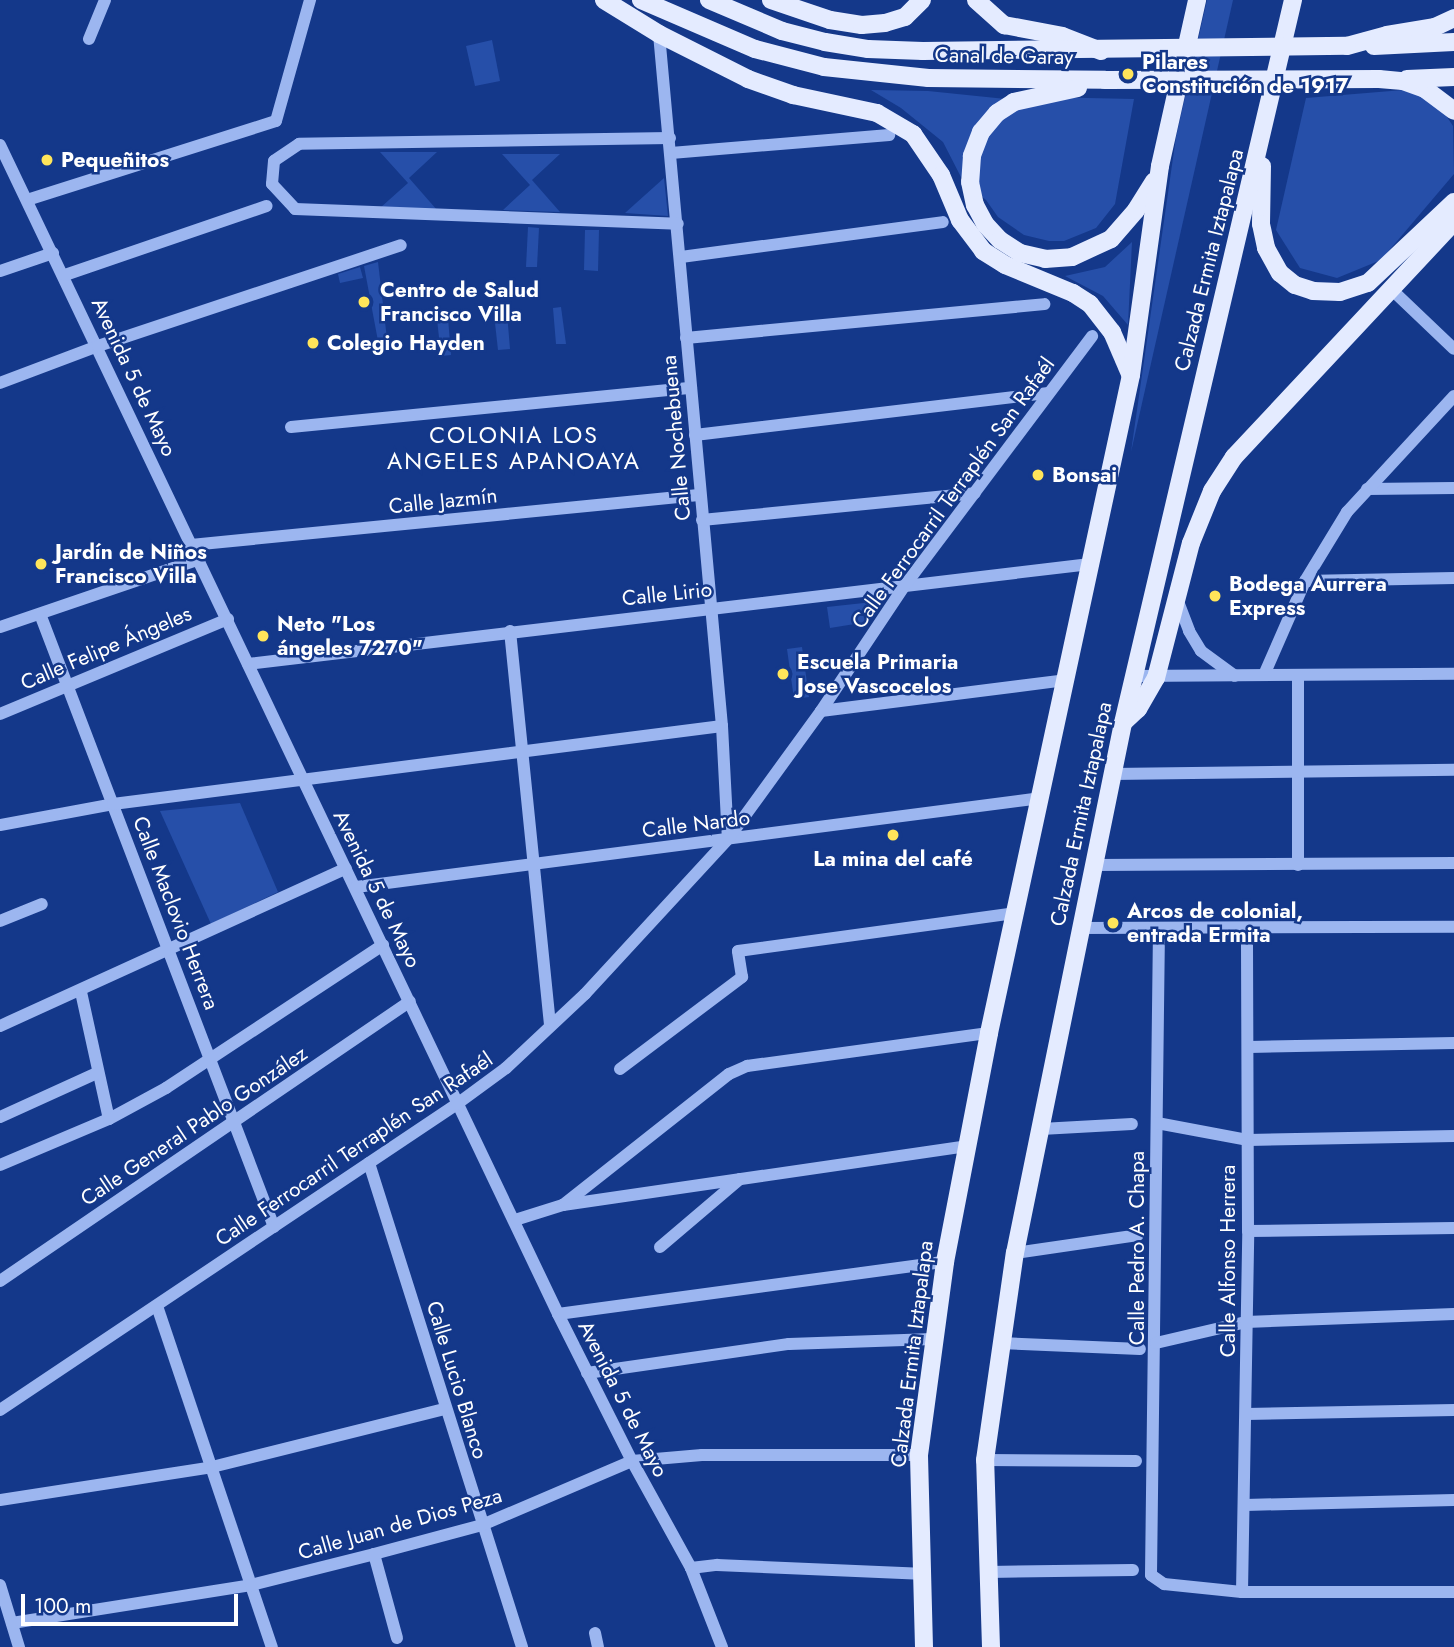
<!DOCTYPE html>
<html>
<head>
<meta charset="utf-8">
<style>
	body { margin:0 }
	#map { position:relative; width:1454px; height:1647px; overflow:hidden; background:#14388a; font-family:Jost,sans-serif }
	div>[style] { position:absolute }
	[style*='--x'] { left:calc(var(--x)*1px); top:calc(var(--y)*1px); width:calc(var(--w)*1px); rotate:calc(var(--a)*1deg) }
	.green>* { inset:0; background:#264fa9 }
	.minor>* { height:12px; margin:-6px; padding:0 6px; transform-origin:6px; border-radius:6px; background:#9cb6f0 }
	.major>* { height:18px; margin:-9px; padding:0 9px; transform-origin:9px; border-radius:9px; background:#e4ebff }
	.major-bridge>* { height:18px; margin:-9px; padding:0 9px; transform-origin:9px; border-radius:9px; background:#e4ebff }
	.dots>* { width:19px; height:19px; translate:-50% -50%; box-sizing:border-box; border:4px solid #14388a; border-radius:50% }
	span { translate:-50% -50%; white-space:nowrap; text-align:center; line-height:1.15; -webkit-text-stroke:5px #14388a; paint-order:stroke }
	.street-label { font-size:21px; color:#fff }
	.poi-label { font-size:21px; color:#fff; font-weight:700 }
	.left { translate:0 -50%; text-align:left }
	.neighbourhood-label { font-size:23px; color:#fff; letter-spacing:2px }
	.scale { position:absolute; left:21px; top:1594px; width:217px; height:32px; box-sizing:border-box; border:4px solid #fff; border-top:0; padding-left:9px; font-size:21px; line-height:24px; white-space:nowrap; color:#fff; -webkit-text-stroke:5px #14388a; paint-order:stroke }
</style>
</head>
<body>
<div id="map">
	<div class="green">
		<div style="clip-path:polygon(1207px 0,1233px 0,1131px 452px,1176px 137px)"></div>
		<div style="clip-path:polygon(492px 40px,500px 81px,475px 86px,466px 46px)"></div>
		<div style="clip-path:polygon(871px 90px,928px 91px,1026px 101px,1041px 97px,1134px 99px,1115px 204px,1096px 228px,1064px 241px,1049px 241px,1024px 235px,998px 217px,986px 200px,963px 181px,943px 142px,901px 108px)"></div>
		<div style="clip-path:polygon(1403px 90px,1423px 96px,1441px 108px,1453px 126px,1454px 174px,1381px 260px,1337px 278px,1300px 268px,1276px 230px,1306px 98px)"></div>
		<div style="clip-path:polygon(380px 152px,437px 152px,409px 178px,437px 210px,380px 208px,408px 183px)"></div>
		<div style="clip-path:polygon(502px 154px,560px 154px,532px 180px,560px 212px,503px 210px,530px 185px)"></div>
		<div style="clip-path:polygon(664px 178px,668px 216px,625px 213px)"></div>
		<div style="clip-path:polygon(528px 227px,539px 228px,537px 267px,526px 267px)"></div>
		<div style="clip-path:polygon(585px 230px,599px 230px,598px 271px,584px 270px)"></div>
		<div style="clip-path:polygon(1132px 242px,1128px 325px,1103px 296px,1065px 276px,1105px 267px)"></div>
		<div style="clip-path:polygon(378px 262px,387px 339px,378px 341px,364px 266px)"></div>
		<div style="clip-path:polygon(360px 267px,363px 278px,340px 283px,338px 274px)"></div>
		<div style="clip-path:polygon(561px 307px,566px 344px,556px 344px,553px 308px)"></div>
		<div style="clip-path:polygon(507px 313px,510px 349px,498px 350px,494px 314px)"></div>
		<div style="clip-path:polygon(448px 318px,451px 355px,441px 356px,437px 319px)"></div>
		<div style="clip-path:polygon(882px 601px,867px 622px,830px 628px,827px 607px)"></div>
		<div style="clip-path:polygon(802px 647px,809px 697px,794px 699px,787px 649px)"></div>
		<div style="clip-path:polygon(240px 803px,278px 892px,211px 924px,160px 811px)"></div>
	</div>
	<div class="minor">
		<div style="--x:659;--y:34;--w:695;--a:84.8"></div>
		<div style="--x:722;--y:726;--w:113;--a:87"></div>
		<div style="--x:89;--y:39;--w:42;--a:-67.7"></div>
		<div style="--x:670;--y:138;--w:371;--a:179.1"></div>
		<div style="--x:299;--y:144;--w:30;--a:146"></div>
		<div style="--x:274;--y:161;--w:23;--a:95"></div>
		<div style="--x:272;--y:184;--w:34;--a:47"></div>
		<div style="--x:295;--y:209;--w:383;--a:2.2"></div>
		<div style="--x:0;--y:145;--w:1295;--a:64.48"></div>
		<div style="--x:558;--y:1314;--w:165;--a:63.3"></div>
		<div style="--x:632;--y:1461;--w:122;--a:61.1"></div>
		<div style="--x:691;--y:1568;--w:85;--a:68.6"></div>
		<div style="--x:671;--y:153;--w:219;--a:-4.7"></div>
		<div style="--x:27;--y:200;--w:261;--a:-17.6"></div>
		<div style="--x:276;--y:121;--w:126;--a:-74.3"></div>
		<div style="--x:681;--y:257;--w:264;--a:-7.6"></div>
		<div style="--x:0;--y:271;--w:56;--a:-18.8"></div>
		<div style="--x:65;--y:275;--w:213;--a:-18.9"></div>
		<div style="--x:1390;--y:288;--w:88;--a:43.6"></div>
		<div style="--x:686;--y:338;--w:360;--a:-5.4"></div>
		<div style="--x:0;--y:383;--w:105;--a:-20.7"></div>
		<div style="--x:98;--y:346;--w:319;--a:-18.4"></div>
		<div style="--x:291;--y:427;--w:402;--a:-5.6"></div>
		<div style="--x:695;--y:435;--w:356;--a:-6.8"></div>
		<div style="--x:1367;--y:489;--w:87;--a:-0.7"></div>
		<div style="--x:702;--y:520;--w:274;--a:-5.6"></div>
		<div style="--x:191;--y:545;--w:510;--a:-5.62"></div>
		<div style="--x:1305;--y:581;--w:149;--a:-1.2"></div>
		<div style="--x:1177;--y:599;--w:34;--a:69"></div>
		<div style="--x:1189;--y:631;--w:23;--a:59"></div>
		<div style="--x:1201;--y:651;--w:42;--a:36.3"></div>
		<div style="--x:40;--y:614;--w:656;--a:69.11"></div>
		<div style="--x:0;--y:627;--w:211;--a:-18.8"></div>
		<div style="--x:510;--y:631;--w:396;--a:84.2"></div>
		<div style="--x:248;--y:664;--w:848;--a:-6.77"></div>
		<div style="--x:1264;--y:675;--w:103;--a:-66.4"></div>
		<div style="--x:1305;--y:581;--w:81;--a:-58.7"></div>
		<div style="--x:1347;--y:512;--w:158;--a:-47.3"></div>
		<div style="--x:1298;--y:675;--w:190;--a:90"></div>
		<div style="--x:1134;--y:676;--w:320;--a:-0.4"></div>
		<div style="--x:821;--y:711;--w:248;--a:-7.2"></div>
		<div style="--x:0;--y:714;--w:247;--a:-22.6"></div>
		<div style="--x:1112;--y:774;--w:342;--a:-0.7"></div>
		<div style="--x:0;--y:825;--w:115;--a:-10.5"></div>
		<div style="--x:113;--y:804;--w:614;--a:-7.3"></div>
		<div style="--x:1094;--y:865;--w:360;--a:-0.3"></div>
		<div style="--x:356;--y:887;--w:691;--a:-7.4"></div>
		<div style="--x:0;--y:921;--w:45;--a:-22"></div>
		<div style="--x:1080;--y:928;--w:374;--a:-0.2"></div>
		<div style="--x:1159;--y:929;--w:646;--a:90.71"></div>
		<div style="--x:1151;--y:1575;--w:16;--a:35"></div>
		<div style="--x:1164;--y:1584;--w:78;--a:5.9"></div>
		<div style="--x:1242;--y:1592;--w:212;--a:0"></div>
		<div style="--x:81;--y:992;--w:130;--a:77.6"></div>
		<div style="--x:0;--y:1026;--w:380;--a:-24.5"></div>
		<div style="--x:1249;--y:1047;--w:205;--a:-1.1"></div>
		<div style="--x:620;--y:1069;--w:153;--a:-37"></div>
		<div style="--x:742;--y:977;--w:26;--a:-99"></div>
		<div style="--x:738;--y:951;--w:279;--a:-7.8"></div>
		<div style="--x:0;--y:1117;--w:107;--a:-24.4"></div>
		<div style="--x:1157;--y:1123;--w:93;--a:10.6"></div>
		<div style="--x:1248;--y:1140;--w:206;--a:-1.1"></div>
		<div style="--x:1041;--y:1129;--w:91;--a:-3.1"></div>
		<div style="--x:369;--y:1163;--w:508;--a:72.46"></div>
		<div style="--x:0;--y:1165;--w:118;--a:-22.9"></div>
		<div style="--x:109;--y:1119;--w:65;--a:-28.5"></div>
		<div style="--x:166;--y:1088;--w:260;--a:-33.4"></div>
		<div style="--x:563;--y:1205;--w:211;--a:-38.3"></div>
		<div style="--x:729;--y:1074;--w:20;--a:-24"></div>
		<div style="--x:747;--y:1066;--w:244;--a:-7.8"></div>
		<div style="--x:515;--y:1220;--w:50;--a:-17.4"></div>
		<div style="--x:563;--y:1205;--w:408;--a:-8.3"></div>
		<div style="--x:1248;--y:1231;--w:206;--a:-0.8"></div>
		<div style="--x:660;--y:1247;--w:105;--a:-40.4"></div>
		<div style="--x:1015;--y:1253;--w:124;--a:-8.3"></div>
		<div style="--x:0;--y:1281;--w:496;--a:-34.3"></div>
		<div style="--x:157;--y:1306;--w:360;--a:71.4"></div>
		<div style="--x:558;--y:1314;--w:390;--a:-7.7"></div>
		<div style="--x:1000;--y:1343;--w:140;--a:2.5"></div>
		<div style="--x:1156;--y:1343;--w:92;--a:-13.1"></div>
		<div style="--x:1246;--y:1322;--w:208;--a:-2.2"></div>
		<div style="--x:587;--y:1373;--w:204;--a:-8.2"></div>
		<div style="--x:789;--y:1344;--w:144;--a:-2"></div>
		<div style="--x:0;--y:1410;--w:550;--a:-33.81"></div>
		<div style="--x:457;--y:1104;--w:61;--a:-36.3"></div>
		<div style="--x:506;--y:1068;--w:108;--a:-43.1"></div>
		<div style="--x:585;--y:994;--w:211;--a:-47.3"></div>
		<div style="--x:728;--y:839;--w:158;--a:-54"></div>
		<div style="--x:821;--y:711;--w:148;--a:-56.3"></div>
		<div style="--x:903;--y:588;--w:315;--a:-53.1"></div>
		<div style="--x:1246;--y:1414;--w:208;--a:-1.1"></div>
		<div style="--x:985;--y:1460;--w:151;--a:0.4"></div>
		<div style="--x:0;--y:1500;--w:215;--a:-8.8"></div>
		<div style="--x:212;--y:1467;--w:240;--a:-14"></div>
		<div style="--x:1245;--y:1505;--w:209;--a:-1.4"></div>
		<div style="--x:374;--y:1554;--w:87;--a:74.7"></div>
		<div style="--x:691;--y:1568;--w:26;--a:-7"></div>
		<div style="--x:717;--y:1565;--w:203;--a:2.5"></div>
		<div style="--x:988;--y:1572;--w:145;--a:-0.8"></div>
		<div style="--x:0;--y:1585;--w:65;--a:73"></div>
		<div style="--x:1242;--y:1592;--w:361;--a:-89"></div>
		<div style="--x:1248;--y:1231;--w:302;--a:-90.2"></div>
		<div style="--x:12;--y:1623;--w:242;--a:-9"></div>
		<div style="--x:251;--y:1585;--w:127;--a:-14.1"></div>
		<div style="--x:374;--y:1554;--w:112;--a:-15"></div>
		<div style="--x:482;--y:1525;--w:163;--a:-23.1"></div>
		<div style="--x:632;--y:1461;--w:70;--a:-4.9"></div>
		<div style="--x:702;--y:1455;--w:217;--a:0"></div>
		<div style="--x:595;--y:1633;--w:14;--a:78"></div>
	</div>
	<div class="major">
		<div style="--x:604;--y:0;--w:65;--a:31.7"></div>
		<div style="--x:659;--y:34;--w:100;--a:26.8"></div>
		<div style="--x:748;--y:79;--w:48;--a:19.6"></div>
		<div style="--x:793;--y:95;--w:86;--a:12.1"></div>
		<div style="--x:877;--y:113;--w:42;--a:30.3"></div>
		<div style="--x:913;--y:134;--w:50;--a:55.7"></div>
		<div style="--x:941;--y:175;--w:49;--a:67.1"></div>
		<div style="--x:960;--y:220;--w:39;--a:53"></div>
		<div style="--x:983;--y:251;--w:26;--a:32"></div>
		<div style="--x:1005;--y:265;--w:74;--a:22.4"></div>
		<div style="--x:1073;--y:293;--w:20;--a:33"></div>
		<div style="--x:1090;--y:304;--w:36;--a:52"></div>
		<div style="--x:1112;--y:332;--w:46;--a:66.8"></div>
		<div style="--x:641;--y:0;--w:124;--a:23.3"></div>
		<div style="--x:755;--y:49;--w:71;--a:14.6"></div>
		<div style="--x:824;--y:67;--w:105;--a:6"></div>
		<div style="--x:928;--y:78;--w:177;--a:0.6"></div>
		<div style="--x:709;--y:0;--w:79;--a:23"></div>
		<div style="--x:782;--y:31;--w:44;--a:14.3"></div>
		<div style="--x:825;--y:42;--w:44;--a:9.2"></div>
		<div style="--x:868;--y:49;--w:55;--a:2.1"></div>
		<div style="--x:771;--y:0;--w:62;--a:18.7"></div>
		<div style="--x:830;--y:20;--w:32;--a:9"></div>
		<div style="--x:862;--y:25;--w:23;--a:-5"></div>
		<div style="--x:885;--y:23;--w:21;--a:-17"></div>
		<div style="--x:905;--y:17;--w:24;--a:-45"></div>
		<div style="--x:976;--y:0;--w:38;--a:42"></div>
		<div style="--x:1004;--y:25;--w:59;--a:10.7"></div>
		<div style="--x:1062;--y:36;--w:42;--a:21"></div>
		<div style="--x:1347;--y:46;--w:41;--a:-15.4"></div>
		<div style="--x:1387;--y:35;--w:49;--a:-9.5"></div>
		<div style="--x:1435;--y:27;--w:21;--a:-25"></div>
		<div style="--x:1374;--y:46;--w:80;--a:-2.9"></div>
		<div style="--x:1379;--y:79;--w:24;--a:5"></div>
		<div style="--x:1403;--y:81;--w:23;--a:20"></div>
		<div style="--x:1425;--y:89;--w:36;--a:37"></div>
		<div style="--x:1407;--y:79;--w:47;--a:-2.4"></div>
		<div style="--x:1078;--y:88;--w:66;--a:167.7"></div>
		<div style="--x:1014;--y:102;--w:20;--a:147"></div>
		<div style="--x:997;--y:113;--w:25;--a:130"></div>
		<div style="--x:981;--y:132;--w:26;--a:111"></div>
		<div style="--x:972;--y:156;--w:26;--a:94"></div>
		<div style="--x:970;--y:182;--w:24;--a:78"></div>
		<div style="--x:975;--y:205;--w:21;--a:62"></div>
		<div style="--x:985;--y:224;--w:22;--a:47"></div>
		<div style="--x:1000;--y:240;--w:24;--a:33"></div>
		<div style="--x:1020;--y:253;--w:26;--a:13"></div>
		<div style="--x:1045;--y:259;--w:27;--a:-4"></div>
		<div style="--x:1072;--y:257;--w:43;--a:-24.8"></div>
		<div style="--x:1111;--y:239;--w:38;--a:-49"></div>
		<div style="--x:1136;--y:210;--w:34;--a:-58"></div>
		<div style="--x:1262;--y:166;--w:58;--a:91"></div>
		<div style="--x:1261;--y:224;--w:25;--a:78"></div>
		<div style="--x:1266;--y:248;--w:29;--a:61"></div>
		<div style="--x:1280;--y:273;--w:19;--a:39"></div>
		<div style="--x:1295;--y:285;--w:19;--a:18"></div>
		<div style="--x:1313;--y:291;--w:27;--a:2"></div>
		<div style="--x:1340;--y:292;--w:29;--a:-18"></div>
		<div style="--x:1368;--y:283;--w:118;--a:-43.3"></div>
		<div style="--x:1125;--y:721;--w:18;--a:-43"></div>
		<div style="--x:1138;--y:709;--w:36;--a:-60"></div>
		<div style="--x:1156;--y:678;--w:139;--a:-75.5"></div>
		<div style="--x:1191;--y:543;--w:56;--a:-68"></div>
		<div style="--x:1212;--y:491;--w:40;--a:-57.1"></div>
		<div style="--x:1234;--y:457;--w:322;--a:-46.9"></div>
		<div style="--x:924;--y:1647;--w:192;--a:-91.5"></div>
		<div style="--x:919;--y:1455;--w:195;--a:-82.3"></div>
		<div style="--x:945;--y:1262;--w:233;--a:-79.1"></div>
		<div style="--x:989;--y:1033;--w:673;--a:-77.82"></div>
		<div style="--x:1131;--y:375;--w:211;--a:-82.1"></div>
		<div style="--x:1160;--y:166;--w:170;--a:-77.4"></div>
		<div style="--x:991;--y:1647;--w:187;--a:-91.8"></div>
		<div style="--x:985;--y:1460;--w:209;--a:-81.8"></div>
		<div style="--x:1015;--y:1253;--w:541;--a:-78.48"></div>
		<div style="--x:1123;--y:723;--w:743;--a:-76.77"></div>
	</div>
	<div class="major-bridge">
		<div style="--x:923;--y:51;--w:424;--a:-0.7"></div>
		<div style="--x:1105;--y:80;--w:274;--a:-0.2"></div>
	</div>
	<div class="dots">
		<div style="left:1128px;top:74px;background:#ffe55a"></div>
		<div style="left:47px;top:160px;background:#ffe55a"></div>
		<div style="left:364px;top:302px;background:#ffe55a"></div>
		<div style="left:313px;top:343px;background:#ffe55a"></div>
		<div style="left:1038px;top:475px;background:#ffe55a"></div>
		<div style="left:41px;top:564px;background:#ffe55a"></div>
		<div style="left:1215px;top:596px;background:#ffe55a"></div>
		<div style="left:263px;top:636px;background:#ffe55a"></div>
		<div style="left:783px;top:674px;background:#ffe55a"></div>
		<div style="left:893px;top:835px;background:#ffe55a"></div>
		<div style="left:1113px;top:923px;background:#ffe55a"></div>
	</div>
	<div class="street-label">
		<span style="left:1004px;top:56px;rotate:1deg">Canal de Garay</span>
		<span style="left:1209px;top:260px;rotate:-76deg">Calzada Ermita Iztapalapa</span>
		<span style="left:134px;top:377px;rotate:65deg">Avenida 5 de Mayo</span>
		<span style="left:676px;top:438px;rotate:-95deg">Calle Nochebuena</span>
		<span style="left:953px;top:493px;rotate:-54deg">Calle Ferrocarril Terraplén San Rafaél</span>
		<span style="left:443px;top:501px;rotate:-6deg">Calle Jazmín</span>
		<span style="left:667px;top:594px;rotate:-6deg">Calle Lirio</span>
		<span style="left:106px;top:648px;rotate:-23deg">Calle Felipe Ángeles</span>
		<span style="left:1081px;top:814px;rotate:-78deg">Calzada Ermita Iztapalapa</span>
		<span style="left:696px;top:824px;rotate:-7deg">Calle Nardo</span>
		<span style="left:377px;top:889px;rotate:64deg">Avenida 5 de Mayo</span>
		<span style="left:176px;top:913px;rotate:69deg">Calle Maclovio Herrera</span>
		<span style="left:194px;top:1126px;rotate:-34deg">Calle General Pablo González</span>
		<span style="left:354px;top:1149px;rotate:-34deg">Calle Ferrocarril Terraplén San Rafaél</span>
		<span style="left:1137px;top:1248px;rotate:-90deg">Calle Pedro A. Chapa</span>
		<span style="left:1228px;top:1261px;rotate:-90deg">Calle Alfonso Herrera</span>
		<span style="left:912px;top:1354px;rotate:-83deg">Calzada Ermita Iztapalapa</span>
		<span style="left:457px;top:1380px;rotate:73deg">Calle Lucio Blanco</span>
		<span style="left:623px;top:1399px;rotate:63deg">Avenida 5 de Mayo</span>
		<span style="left:400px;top:1524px;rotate:-16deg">Calle Juan de Dios Peza</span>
	</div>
	<div class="poi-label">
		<span class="left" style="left:1142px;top:74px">Pilares<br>Constitución de 1917</span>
		<span class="left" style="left:61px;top:160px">Pequeñitos</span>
		<span class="left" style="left:380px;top:302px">Centro de Salud<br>Francisco Villa</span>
		<span class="left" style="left:327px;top:343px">Colegio Hayden</span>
		<span class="left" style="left:1052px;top:475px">Bonsai</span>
		<span class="left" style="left:55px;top:564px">Jardín de Niños<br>Francisco Villa</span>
		<span class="left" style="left:1229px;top:596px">Bodega Aurrera<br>Express</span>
		<span class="left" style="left:277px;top:636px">Neto "Los<br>ángeles 7270"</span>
		<span class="left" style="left:797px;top:674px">Escuela Primaria<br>Jose Vascocelos</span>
		<span style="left:893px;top:859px">La mina del café</span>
		<span class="left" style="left:1127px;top:923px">Arcos de colonial,<br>entrada Ermita</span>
	</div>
	<div class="neighbourhood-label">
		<span style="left:514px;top:448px">COLONIA LOS<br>ANGELES APANOAYA</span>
	</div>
	<div class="scale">100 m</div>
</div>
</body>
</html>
